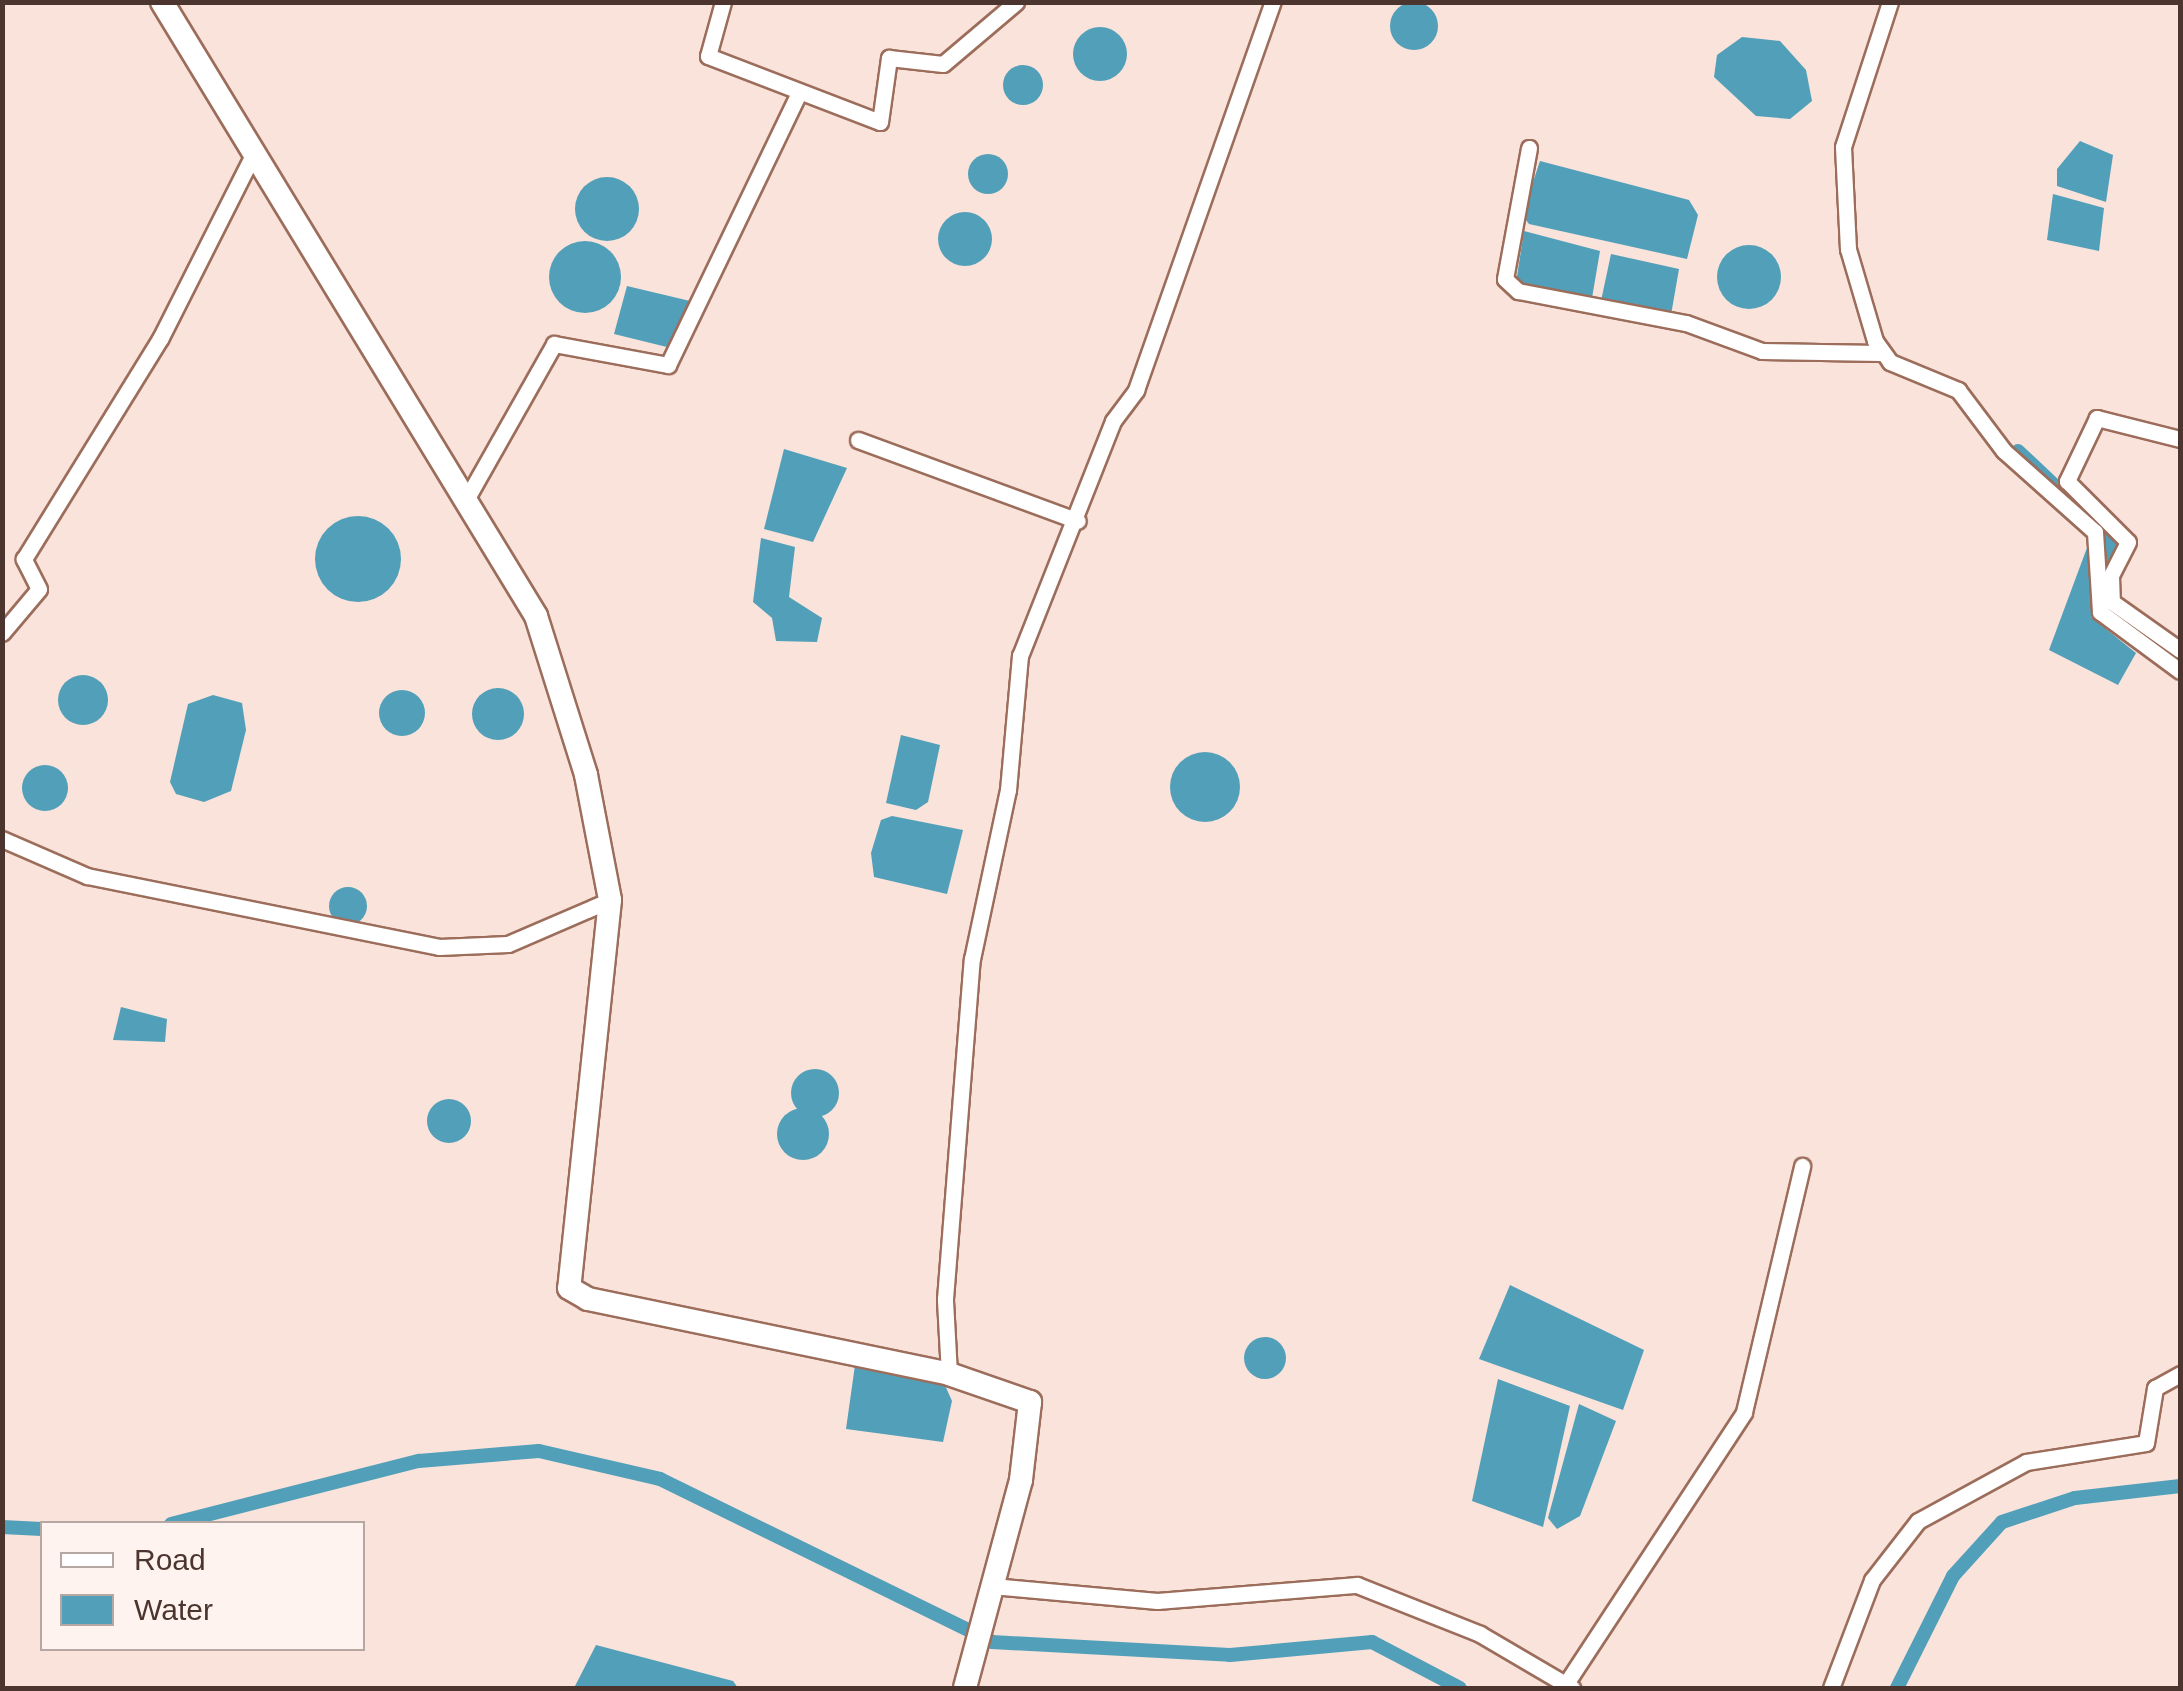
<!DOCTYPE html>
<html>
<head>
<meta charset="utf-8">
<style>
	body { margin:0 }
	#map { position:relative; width:2183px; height:1691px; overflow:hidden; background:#f9e3db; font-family:Arial,sans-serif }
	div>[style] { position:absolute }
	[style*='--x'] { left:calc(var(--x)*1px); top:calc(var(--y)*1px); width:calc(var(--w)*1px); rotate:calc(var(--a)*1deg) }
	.water>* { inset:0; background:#519fb8 }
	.round { border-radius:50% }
	.canal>* { height:14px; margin:-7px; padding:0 7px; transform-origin:7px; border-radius:7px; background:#519fb8 }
	.roads { filter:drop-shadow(2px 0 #9c6d5b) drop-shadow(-2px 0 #9c6d5b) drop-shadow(0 2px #9c6d5b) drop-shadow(0 -2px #9c6d5b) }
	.street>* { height:15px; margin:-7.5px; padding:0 7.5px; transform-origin:7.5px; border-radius:7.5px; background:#fff }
	.secondary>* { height:22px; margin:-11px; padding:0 11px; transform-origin:11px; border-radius:11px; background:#fff }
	span { translate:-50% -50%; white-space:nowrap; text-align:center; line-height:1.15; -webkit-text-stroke:10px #fef3ef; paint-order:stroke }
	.frame { position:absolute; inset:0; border:5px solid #4b352e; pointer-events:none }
	.legend { position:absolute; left:40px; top:1521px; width:325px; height:130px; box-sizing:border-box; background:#fef3ef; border:2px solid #b6a7a2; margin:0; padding:12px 18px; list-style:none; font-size:30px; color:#4b352e }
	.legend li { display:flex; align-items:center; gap:20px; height:50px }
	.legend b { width:50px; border:2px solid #b6a7a2 }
</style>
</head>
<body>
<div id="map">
	<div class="water">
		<div class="round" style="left:1390px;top:2px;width:48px;height:48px"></div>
		<div class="round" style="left:1073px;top:27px;width:54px;height:54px"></div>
		<div style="clip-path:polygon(1742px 37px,1780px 41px,1806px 70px,1812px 101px,1790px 119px,1756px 116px,1714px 77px,1717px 55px)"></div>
		<div class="round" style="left:1003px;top:65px;width:40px;height:40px"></div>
		<div style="clip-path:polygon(2080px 141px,2113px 155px,2106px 202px,2057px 186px,2057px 169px)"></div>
		<div class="round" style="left:968px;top:154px;width:40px;height:40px"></div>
		<div style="clip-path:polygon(1540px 161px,1689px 200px,1698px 215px,1687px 259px,1529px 224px,1522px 215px)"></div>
		<div class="round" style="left:575px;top:177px;width:64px;height:64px"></div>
		<div style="clip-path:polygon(2053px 194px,2104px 208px,2099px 251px,2047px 240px)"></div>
		<div class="round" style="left:938px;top:212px;width:54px;height:54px"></div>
		<div style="clip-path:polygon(1524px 231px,1600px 251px,1592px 298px,1516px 283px)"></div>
		<div class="round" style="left:549px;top:241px;width:72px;height:72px"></div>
		<div class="round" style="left:1717px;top:245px;width:64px;height:64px"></div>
		<div style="clip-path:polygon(1611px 254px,1679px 269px,1671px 315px,1601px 301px)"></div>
		<div style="clip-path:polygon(627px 286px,690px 301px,671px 348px,614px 334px)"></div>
		<div style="clip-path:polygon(784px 449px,847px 468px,813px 542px,764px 529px)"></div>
		<div class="round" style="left:315px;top:516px;width:86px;height:86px"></div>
		<div style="clip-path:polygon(2091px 537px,2091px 617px,2136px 653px,2118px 685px,2049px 650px)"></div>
		<div style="clip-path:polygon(761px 538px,795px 547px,789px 597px,822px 618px,817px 642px,776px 641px,772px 618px,753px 602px)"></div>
		<div class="round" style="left:58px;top:675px;width:50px;height:50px"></div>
		<div class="round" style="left:472px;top:688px;width:52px;height:52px"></div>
		<div class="round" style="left:379px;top:690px;width:46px;height:46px"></div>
		<div style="clip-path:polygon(213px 695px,242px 703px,246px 730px,231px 791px,204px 802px,176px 794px,170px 782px,188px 704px)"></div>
		<div style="clip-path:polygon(901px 735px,940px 745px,928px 802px,916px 810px,886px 803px)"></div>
		<div class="round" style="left:1170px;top:752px;width:70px;height:70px"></div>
		<div class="round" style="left:22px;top:765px;width:46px;height:46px"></div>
		<div style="clip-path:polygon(892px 816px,963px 830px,947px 894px,874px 877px,871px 853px,881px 820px)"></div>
		<div class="round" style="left:329px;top:887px;width:38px;height:38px"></div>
		<div style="clip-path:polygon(121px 1007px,167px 1019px,165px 1042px,113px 1040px)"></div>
		<div class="round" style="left:791px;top:1069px;width:48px;height:48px"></div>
		<div class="round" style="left:427px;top:1099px;width:44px;height:44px"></div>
		<div class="round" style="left:777px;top:1108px;width:52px;height:52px"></div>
		<div style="clip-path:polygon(1510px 1285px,1644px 1350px,1623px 1410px,1479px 1359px)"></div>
		<div class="round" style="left:1244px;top:1337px;width:42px;height:42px"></div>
		<div style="clip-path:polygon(855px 1365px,944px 1383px,952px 1401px,943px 1442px,846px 1429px)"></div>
		<div style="clip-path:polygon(1498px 1379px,1570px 1406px,1543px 1527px,1472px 1501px)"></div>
		<div style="clip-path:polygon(1579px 1404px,1616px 1421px,1580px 1516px,1557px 1529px,1548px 1518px)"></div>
		<div style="clip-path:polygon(596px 1645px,733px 1681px,738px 1688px,574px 1688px)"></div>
	</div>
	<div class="canal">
		<div style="--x:2018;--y:451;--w:128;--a:43.4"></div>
		<div style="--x:2111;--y:539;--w:45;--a:99"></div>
		<div style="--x:2118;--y:614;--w:78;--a:37.2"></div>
		<div style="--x:171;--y:1524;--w:256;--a:-14.3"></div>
		<div style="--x:419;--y:1461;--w:120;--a:-4.8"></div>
		<div style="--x:539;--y:1451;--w:124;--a:13"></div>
		<div style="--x:660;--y:1479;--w:370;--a:26.1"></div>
		<div style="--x:992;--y:1642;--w:238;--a:3.1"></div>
		<div style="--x:1230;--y:1655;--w:143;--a:-5.2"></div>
		<div style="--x:1372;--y:1642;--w:99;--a:27.6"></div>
		<div style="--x:2;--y:1527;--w:40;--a:2.9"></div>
		<div style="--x:1897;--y:1688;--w:125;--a:-63.4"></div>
		<div style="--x:1953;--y:1576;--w:73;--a:-47.8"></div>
		<div style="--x:2002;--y:1522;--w:77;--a:-18.2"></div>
		<div style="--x:2075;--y:1498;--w:106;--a:-6.5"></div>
	</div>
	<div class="roads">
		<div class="street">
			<div style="--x:723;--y:2;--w:56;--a:105.5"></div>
			<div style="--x:708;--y:56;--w:184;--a:21"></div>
			<div style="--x:880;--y:122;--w:65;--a:-82"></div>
			<div style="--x:889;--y:58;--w:54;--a:6.3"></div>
			<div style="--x:943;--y:64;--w:96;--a:-40.3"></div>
			<div style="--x:1890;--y:2;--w:152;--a:108"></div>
			<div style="--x:1843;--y:147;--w:102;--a:87.2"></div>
			<div style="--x:1848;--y:249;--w:96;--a:73.6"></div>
			<div style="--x:1875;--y:341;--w:26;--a:54"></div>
			<div style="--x:1890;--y:362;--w:74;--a:22.4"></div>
			<div style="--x:1958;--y:390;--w:76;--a:53"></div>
			<div style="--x:2004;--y:451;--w:122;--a:41.7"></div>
			<div style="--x:2095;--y:532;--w:80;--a:86.4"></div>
			<div style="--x:2100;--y:612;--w:99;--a:36.4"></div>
			<div style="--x:1529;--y:148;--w:133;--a:100.4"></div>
			<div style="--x:1505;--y:279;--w:18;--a:43"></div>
			<div style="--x:1518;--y:291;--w:171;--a:10.8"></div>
			<div style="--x:1686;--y:323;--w:81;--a:20.2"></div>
			<div style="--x:1762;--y:351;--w:118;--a:1"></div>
			<div style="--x:2180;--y:439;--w:86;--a:-165.8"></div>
			<div style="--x:2097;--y:418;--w:70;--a:115.5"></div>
			<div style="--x:2067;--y:481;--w:86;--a:45"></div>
			<div style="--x:2128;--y:542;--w:38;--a:117"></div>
			<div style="--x:2111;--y:576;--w:26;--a:88"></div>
			<div style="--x:2112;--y:602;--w:83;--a:35.2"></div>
			<div style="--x:858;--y:440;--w:234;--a:20.2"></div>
			<div style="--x:467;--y:498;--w:177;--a:-60.5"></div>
			<div style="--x:554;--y:344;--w:116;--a:10.4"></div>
			<div style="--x:668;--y:365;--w:297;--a:-64.3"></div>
			<div style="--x:2;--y:633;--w:57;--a:-49.9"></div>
			<div style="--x:39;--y:589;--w:34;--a:-117"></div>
			<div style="--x:24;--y:559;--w:259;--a:-58.3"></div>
			<div style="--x:160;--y:339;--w:208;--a:-63.2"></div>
			<div style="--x:2;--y:839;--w:93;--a:23.5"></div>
			<div style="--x:87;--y:876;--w:359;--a:11.4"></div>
			<div style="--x:439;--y:947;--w:69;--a:-2.5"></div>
			<div style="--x:508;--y:944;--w:111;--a:-23.3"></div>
			<div style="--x:949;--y:1374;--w:75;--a:-93.1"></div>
			<div style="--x:945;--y:1299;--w:341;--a:-85.5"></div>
			<div style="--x:972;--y:959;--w:173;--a:-78"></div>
			<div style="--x:1008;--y:790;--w:135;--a:-84.9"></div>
			<div style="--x:1020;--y:656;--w:253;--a:-68.4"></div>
			<div style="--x:1113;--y:421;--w:39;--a:-53"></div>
			<div style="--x:1136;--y:390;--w:411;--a:-70.6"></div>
			<div style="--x:992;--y:1586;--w:166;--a:5.2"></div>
			<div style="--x:1157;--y:1601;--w:201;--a:-4.6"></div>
			<div style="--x:1357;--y:1585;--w:132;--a:21.7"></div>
			<div style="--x:1480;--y:1634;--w:107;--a:30.4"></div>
			<div style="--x:1565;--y:1685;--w:326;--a:-56.7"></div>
			<div style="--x:1744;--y:1412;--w:253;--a:-76.7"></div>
			<div style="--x:1831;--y:1688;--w:116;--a:-69.2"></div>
			<div style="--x:1872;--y:1580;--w:75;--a:-52.1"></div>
			<div style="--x:1918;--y:1521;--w:123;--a:-28.6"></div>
			<div style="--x:2026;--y:1462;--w:121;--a:-9"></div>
			<div style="--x:2146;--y:1443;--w:56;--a:-80.7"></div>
			<div style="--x:2155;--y:1388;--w:29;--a:-29"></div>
		</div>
		<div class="secondary">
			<div style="--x:162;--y:2;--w:719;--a:58.65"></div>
			<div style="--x:536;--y:616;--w:167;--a:72.5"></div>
			<div style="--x:586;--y:775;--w:127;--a:79.1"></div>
			<div style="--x:610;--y:900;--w:390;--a:96"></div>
			<div style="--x:569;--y:1288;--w:22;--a:30"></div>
			<div style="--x:588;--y:1299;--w:369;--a:11.7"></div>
			<div style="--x:949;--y:1374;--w:86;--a:19.1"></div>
			<div style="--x:1030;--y:1402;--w:79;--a:96.6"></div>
			<div style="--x:1021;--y:1480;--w:215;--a:105.1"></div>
		</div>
	</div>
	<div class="frame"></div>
	<ul class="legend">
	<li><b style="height:12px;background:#fff"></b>Road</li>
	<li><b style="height:28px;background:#519fb8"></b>Water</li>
	</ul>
</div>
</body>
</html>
